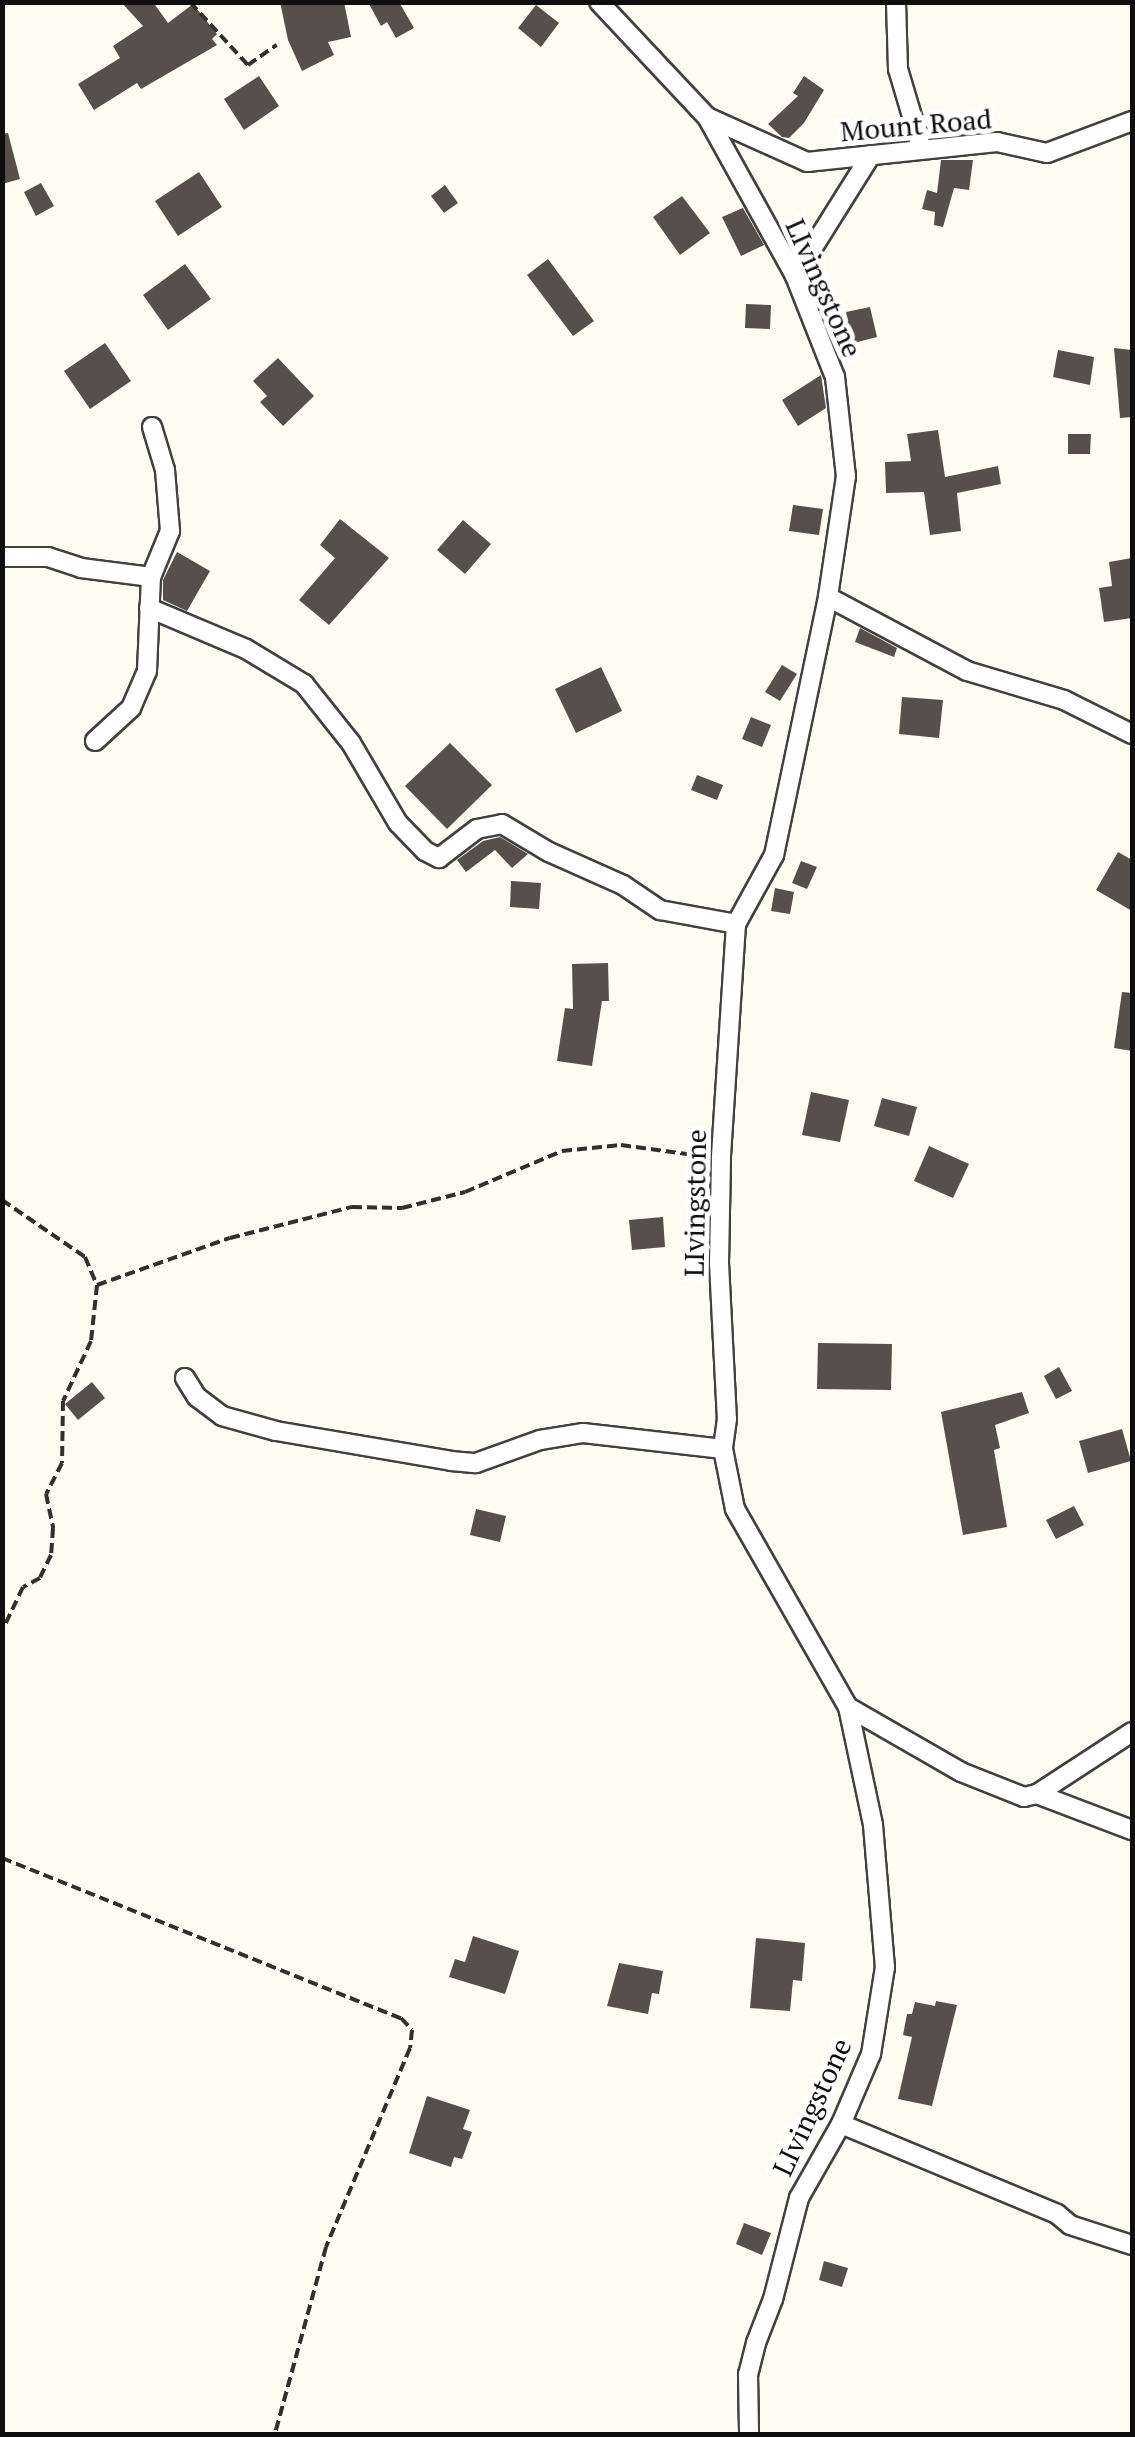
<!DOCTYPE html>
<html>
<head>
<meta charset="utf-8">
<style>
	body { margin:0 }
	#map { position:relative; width:1135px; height:2437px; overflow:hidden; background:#fefcf0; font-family:"PT Serif",serif }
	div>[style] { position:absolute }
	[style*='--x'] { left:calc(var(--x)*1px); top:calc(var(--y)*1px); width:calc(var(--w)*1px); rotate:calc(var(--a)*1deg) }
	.building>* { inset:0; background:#564f4b }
	.path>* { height:4px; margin-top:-2px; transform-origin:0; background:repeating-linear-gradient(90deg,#303030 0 10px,transparent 0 15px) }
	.roads { filter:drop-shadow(2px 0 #414141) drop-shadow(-2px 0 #414141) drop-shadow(0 2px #414141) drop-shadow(0 -2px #414141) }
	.street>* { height:18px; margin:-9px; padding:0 9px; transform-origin:9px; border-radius:9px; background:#fff }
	span { translate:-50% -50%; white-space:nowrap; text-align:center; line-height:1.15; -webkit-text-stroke:10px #fff; paint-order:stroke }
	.street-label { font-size:28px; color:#0e0e0e }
	.frame { position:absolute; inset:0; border:5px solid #0e0e0e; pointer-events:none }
</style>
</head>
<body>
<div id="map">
	<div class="building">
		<div style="clip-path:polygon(121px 2px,153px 2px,168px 23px,193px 4px,217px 34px,212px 39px,217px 45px,141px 89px,137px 83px,94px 110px,78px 84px,120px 58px,113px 46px,143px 26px)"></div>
		<div style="clip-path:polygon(280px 2px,344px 2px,351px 37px,328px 42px,334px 55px,302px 71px,288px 40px)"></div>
		<div style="clip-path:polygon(368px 2px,399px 2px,414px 28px,396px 38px,387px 22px,381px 26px)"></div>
		<div style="clip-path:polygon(536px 5px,559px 23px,541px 47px,518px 28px)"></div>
		<div style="clip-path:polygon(259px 76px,279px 106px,244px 130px,224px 99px)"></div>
		<div style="clip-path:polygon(804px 76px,824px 90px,804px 123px,789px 138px,782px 137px,768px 124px,798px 96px,793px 93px)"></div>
		<div style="clip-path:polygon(8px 133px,20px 179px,2px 184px,2px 134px)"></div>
		<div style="clip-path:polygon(941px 160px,973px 160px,969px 190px,954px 188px,943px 227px,934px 225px,935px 212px,922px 209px,927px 190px,937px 193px)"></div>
		<div style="clip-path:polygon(199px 172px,222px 207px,178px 236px,155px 201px)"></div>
		<div style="clip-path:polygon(41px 183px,54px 206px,36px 216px,24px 192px)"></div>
		<div style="clip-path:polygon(445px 185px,458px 203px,444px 213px,431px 196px)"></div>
		<div style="clip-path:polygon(682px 196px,710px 233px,680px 255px,653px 217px)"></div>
		<div style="clip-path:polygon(743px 208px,764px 245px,741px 256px,722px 217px)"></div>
		<div style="clip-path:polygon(548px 259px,594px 321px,573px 336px,527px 275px)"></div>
		<div style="clip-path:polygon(185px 264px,211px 299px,168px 330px,143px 295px)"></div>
		<div style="clip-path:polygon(746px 304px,771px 305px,770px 329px,745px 328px)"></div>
		<div style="clip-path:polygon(870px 307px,877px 337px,846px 345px,840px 323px,848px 321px,846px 312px)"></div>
		<div style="clip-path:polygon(105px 343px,131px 381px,90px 409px,64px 371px)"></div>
		<div style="clip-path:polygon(1114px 348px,1132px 350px,1132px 417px,1120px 418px)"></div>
		<div style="clip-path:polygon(1058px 350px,1094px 357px,1090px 385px,1053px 377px)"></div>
		<div style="clip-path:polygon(278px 358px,314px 396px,283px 426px,260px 402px,267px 396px,253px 381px)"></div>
		<div style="clip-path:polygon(821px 375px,826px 408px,798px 426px,782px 400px)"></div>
		<div style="clip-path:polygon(938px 430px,945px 477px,998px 466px,1001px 484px,957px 493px,961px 531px,930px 535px,924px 492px,886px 493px,885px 462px,911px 461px,907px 434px)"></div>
		<div style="clip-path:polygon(1068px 434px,1091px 434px,1090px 454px,1068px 454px)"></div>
		<div style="clip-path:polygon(793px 505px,823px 509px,819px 535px,789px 531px)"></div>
		<div style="clip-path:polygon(340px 519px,389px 558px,329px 625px,299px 600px,335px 558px,320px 545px)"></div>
		<div style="clip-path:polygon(463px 520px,491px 544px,465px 574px,437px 550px)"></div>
		<div style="clip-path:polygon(177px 552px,210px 571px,187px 611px,163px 600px,163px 580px)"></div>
		<div style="clip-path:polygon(1132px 558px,1132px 618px,1104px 622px,1099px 588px,1112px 586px,1109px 562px)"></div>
		<div style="clip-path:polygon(860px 628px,897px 648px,894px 657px,855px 642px)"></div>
		<div style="clip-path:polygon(782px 665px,797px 674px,780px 701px,765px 692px)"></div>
		<div style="clip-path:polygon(601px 667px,622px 711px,576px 733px,555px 689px)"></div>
		<div style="clip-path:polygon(902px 697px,943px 700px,939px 738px,899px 734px)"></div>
		<div style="clip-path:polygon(751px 717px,771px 725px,762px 747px,742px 739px)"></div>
		<div style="clip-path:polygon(450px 743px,492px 785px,447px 829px,405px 786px)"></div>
		<div style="clip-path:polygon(697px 775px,723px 785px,717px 800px,691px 790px)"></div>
		<div style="clip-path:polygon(500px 837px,528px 854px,512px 868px,495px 850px,466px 872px,457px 860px,483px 841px)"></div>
		<div style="clip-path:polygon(1118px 852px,1132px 860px,1132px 911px,1096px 890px)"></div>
		<div style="clip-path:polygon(801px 861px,817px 867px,807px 889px,792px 883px)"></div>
		<div style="clip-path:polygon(511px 881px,541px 883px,539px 909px,510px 907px)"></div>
		<div style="clip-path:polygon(775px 888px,794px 892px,790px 914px,771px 911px)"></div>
		<div style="clip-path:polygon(608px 963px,609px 1001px,602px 1001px,592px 1066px,557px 1061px,565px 1008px,573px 1009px,572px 964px)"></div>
		<div style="clip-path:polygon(1122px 992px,1132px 993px,1132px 1051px,1114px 1048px)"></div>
		<div style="clip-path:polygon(811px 1092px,849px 1100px,840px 1142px,802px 1135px)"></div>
		<div style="clip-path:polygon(882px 1098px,917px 1107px,909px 1136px,874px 1126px)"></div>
		<div style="clip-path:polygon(929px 1146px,969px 1164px,953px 1198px,914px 1181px)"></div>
		<div style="clip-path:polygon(663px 1217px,665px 1247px,632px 1250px,629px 1220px)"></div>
		<div style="clip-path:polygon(818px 1343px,892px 1344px,891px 1390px,817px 1389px)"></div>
		<div style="clip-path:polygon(1059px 1367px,1072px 1391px,1056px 1399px,1044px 1376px)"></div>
		<div style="clip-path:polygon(92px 1382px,105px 1398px,78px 1420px,65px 1404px)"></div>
		<div style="clip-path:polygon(1022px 1392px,1029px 1413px,995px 1425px,1000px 1448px,994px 1450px,1007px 1527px,963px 1535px,941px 1412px)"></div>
		<div style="clip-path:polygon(1122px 1429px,1131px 1461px,1088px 1473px,1079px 1441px)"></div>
		<div style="clip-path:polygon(1074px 1506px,1084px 1525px,1056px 1539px,1046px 1520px)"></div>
		<div style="clip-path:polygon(476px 1509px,506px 1516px,500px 1542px,470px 1535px)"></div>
		<div style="clip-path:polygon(473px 1936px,519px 1951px,505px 1994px,449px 1977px,455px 1959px,465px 1962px)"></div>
		<div style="clip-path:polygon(756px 1938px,805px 1943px,802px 1981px,793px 1980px,790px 2011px,750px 2008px)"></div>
		<div style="clip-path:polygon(619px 1963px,663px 1971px,659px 1994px,652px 1993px,648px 2014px,607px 2006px)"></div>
		<div style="clip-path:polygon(936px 2001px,957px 2005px,932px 2106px,898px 2099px,912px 2037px,903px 2035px,907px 2014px,912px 2014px,915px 2002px,935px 2006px)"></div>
		<div style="clip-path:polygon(427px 2096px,470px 2110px,463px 2129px,472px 2132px,462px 2159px,454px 2157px,451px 2167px,409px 2153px)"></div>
		<div style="clip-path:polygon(744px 2223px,771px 2233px,762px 2255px,736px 2244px)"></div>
		<div style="clip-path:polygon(824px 2261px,848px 2268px,842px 2287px,819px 2280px)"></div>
	</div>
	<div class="path">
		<div style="--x:190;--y:2;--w:86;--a:47.4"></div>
		<div style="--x:248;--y:65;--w:35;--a:-35"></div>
		<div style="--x:2;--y:1200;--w:101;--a:34.5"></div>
		<div style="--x:85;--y:1257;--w:30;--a:67"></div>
		<div style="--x:97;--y:1285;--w:56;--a:96.1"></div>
		<div style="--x:91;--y:1341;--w:66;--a:115"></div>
		<div style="--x:63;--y:1401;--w:62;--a:90.9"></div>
		<div style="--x:62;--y:1463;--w:35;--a:117"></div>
		<div style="--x:46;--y:1494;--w:35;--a:78"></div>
		<div style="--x:53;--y:1528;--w:27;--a:94"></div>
		<div style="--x:51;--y:1555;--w:25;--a:116"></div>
		<div style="--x:40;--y:1578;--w:19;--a:152"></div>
		<div style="--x:23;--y:1587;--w:49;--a:115.5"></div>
		<div style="--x:97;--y:1285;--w:141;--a:-19.5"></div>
		<div style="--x:230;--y:1238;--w:126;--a:-14.3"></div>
		<div style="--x:352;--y:1207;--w:50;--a:1.1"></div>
		<div style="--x:402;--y:1208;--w:65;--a:-14.3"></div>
		<div style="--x:465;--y:1192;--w:105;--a:-22.9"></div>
		<div style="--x:562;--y:1151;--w:59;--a:-5.8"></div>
		<div style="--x:621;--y:1145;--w:81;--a:7.8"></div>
		<div style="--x:2;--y:1858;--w:430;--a:21.9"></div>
		<div style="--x:401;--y:2018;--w:16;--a:47"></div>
		<div style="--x:412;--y:2030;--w:18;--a:96"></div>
		<div style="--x:410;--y:2048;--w:216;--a:112.9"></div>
		<div style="--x:326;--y:2247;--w:194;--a:105.3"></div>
	</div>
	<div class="roads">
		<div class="street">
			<div style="--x:599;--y:2;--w:158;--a:46.8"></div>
			<div style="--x:707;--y:117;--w:182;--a:61"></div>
			<div style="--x:795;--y:276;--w:109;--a:68.4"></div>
			<div style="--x:835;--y:377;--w:100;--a:83.7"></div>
			<div style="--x:846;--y:476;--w:122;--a:98.5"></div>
			<div style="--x:828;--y:597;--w:264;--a:101.8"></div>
			<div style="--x:774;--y:855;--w:79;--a:118.8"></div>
			<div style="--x:736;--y:924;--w:235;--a:93.7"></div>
			<div style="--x:721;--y:1159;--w:104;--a:91.1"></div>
			<div style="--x:719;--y:1263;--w:156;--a:87.1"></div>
			<div style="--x:727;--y:1419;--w:30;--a:98"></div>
			<div style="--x:723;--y:1449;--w:61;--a:78.7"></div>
			<div style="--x:735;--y:1509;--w:228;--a:60.3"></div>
			<div style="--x:848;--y:1707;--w:121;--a:78"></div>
			<div style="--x:873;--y:1825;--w:143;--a:85.2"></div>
			<div style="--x:885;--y:1967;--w:88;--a:99.1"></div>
			<div style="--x:871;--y:2054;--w:76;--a:113.2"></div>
			<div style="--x:841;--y:2124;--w:85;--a:119.6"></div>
			<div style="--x:799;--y:2198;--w:104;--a:104.4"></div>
			<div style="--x:773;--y:2299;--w:47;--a:111.1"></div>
			<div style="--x:756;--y:2343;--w:32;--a:104"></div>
			<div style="--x:748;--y:2374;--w:60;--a:89"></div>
			<div style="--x:896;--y:2;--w:67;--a:88.3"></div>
			<div style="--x:898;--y:69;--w:84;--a:73.5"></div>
			<div style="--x:707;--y:117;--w:110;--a:24.2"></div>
			<div style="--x:807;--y:162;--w:191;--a:-6"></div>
			<div style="--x:997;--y:142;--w:51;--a:12.4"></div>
			<div style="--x:1047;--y:153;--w:91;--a:-20.6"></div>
			<div style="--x:795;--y:276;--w:143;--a:-57.9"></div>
			<div style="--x:2;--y:557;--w:46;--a:0"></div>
			<div style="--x:48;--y:557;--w:35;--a:18"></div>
			<div style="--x:81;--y:568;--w:71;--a:7.3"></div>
			<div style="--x:828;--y:597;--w:157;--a:28"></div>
			<div style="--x:967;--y:671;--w:101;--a:16.6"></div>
			<div style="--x:1064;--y:700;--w:76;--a:26.6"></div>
			<div style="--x:149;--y:608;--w:105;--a:22.9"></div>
			<div style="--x:246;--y:649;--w:68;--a:31.1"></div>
			<div style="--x:304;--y:684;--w:75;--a:51.5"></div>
			<div style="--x:351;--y:743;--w:93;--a:59.6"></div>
			<div style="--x:398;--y:823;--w:39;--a:46"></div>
			<div style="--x:425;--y:851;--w:16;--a:27"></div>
			<div style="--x:439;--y:858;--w:48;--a:-37.3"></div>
			<div style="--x:477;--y:829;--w:25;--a:-11"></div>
			<div style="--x:502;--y:824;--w:55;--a:30.8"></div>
			<div style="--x:549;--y:852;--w:81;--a:24"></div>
			<div style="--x:623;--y:885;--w:45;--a:34"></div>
			<div style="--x:660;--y:910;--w:77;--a:10.4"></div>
			<div style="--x:95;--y:741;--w:49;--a:-42.5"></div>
			<div style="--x:131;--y:708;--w:40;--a:-66.6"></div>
			<div style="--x:147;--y:671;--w:94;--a:-87.6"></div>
			<div style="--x:151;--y:577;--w:50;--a:-67.6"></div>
			<div style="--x:170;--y:531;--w:61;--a:-94.7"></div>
			<div style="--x:165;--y:470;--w:45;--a:-106.8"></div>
			<div style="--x:185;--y:1378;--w:22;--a:58"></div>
			<div style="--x:197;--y:1397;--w:31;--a:37"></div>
			<div style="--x:222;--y:1416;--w:56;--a:15.5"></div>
			<div style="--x:276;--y:1431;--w:178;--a:9.7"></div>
			<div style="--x:451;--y:1461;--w:25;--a:5"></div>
			<div style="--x:476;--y:1463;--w:68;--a:-19.8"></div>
			<div style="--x:540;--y:1440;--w:44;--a:-9.2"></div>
			<div style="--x:583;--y:1433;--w:141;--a:6.5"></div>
			<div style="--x:848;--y:1707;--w:130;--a:29.9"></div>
			<div style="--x:961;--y:1772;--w:68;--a:21.6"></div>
			<div style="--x:1024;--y:1797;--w:13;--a:-13"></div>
			<div style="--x:1037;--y:1794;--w:113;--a:-33.1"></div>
			<div style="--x:1037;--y:1794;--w:102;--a:20.8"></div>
			<div style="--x:841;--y:2124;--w:234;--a:22.6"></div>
			<div style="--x:1057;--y:2214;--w:17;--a:40"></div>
			<div style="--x:1070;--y:2225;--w:65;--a:17.9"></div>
		</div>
	</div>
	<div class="street-label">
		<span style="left:916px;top:125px;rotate:-5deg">Mount Road</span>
		<span style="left:824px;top:288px;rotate:66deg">LIvingstone</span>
		<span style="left:695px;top:1203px;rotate:-89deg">LIvingstone</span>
		<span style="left:812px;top:2107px;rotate:-65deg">LIvingstone</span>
	</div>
	<div class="frame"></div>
</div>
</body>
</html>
